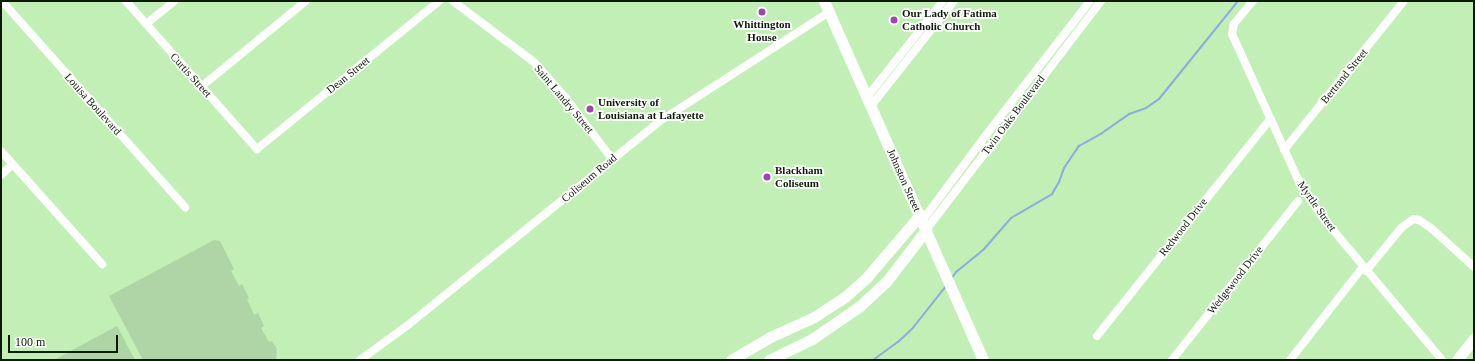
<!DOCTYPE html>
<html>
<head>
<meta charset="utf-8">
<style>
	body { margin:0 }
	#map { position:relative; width:1475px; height:361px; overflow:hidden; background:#c1efb5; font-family:"Times New Roman",serif }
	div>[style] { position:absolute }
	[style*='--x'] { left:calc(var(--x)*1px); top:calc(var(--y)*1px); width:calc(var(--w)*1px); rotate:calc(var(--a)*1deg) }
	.green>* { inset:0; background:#afd4a6 }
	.stream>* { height:2px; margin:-1px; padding:0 1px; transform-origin:1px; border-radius:1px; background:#89ace1 }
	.street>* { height:8px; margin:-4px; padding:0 4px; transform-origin:4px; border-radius:4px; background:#fff }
	.secondary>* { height:11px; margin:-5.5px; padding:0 5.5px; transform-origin:5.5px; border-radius:5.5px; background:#fff }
	.dots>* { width:11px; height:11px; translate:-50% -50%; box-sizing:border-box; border:2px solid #fff; border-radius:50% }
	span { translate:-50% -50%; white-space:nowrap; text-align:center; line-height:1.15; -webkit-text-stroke:3.5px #fff; paint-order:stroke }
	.poi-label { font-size:11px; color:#0c1c07; font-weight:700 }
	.left { translate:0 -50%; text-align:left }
	.street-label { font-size:11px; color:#0c1c07 }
	.frame { position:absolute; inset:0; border:2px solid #0c1c07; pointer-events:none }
	.scale { position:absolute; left:8px; top:335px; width:110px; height:18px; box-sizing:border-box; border:2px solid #0c1c07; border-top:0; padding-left:5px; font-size:12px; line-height:14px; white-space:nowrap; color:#0c1c07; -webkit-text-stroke:3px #fff; paint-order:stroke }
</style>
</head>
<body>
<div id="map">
	<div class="green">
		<div style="clip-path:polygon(214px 240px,220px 241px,234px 269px,231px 271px,239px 286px,242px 284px,249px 298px,247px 299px,254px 315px,258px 313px,264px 326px,261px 328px,269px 342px,272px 341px,277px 349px,276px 360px,143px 360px,109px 296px)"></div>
		<div style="clip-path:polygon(117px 326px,135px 360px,54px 360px)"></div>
	</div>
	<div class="stream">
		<div style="--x:951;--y:279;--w:9;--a:-54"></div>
		<div style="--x:956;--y:272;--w:36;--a:-39"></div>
		<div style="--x:984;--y:249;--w:41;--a:-48.9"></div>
		<div style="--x:1011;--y:218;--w:48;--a:-30.3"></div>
		<div style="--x:1052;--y:194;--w:14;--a:-60"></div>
		<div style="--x:1059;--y:182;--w:15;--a:-70"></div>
		<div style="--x:1064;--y:168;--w:27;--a:-56"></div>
		<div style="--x:1079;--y:146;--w:26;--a:-29"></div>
		<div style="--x:1102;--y:133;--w:33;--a:-35"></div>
		<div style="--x:1129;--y:114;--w:18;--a:-19"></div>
		<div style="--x:1146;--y:108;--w:16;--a:-35"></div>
		<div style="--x:1159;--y:99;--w:126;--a:-51.1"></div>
		<div style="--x:873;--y:360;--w:31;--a:-36"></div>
		<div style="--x:898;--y:342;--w:19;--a:-43"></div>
		<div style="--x:912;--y:329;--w:55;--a:-51.7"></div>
	</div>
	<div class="street">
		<div style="--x:2;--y:1;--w:276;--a:48.4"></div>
		<div style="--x:126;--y:1;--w:198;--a:48.5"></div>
		<div style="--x:257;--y:149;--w:235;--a:-39.1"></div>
		<div style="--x:453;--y:1;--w:101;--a:37"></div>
		<div style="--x:534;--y:62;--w:47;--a:48.5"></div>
		<div style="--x:565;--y:97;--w:78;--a:52.8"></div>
		<div style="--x:1253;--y:1;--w:30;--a:130"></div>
		<div style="--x:1234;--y:24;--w:10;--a:101"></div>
		<div style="--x:1232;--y:34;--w:165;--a:65.6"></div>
		<div style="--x:1300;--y:184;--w:41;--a:55.9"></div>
		<div style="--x:1323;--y:218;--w:185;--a:50"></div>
		<div style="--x:146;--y:24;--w:36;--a:-39"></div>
		<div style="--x:202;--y:86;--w:134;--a:-39.3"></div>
		<div style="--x:867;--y:97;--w:122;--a:-51.6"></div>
		<div style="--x:871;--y:106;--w:134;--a:-51.7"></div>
		<div style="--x:1284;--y:150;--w:191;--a:-51.2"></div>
		<div style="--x:1;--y:151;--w:152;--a:48.2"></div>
		<div style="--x:1;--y:175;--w:16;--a:-43"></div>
		<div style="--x:922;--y:221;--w:107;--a:-53.3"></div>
		<div style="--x:986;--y:135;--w:170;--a:-52.2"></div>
		<div style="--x:926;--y:230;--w:288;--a:-52.6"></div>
		<div style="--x:1366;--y:271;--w:57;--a:-50.7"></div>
		<div style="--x:1402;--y:227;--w:14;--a:-34"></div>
		<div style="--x:1414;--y:219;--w:5;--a:11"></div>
		<div style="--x:1419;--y:220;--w:14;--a:34"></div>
		<div style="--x:1431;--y:228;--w:58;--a:42.2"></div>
		<div style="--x:1097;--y:336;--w:278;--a:-51.4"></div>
		<div style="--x:360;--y:360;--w:59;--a:-36.1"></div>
		<div style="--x:408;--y:325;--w:324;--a:-39"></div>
		<div style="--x:660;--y:121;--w:201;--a:-32.8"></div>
		<div style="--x:1172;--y:360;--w:203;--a:-51.6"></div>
		<div style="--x:1290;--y:360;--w:118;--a:-51.9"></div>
	</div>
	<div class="secondary">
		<div style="--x:824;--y:1;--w:393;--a:66.1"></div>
		<div style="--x:731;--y:360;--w:45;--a:-30.5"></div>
		<div style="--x:770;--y:337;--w:48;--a:-24.4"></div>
		<div style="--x:814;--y:317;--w:37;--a:-33"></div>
		<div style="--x:845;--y:297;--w:30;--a:-42"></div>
		<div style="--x:867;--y:277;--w:82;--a:-49.5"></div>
		<div style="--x:769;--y:360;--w:48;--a:-26"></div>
		<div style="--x:812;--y:339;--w:58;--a:-34.5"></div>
		<div style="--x:860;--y:306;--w:35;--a:-43"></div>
		<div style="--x:886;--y:282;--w:66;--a:-52.4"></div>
		<div style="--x:1457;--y:360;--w:28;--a:-52"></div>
	</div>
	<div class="dots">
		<div style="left:762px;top:12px;background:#9d46b2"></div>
		<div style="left:894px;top:20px;background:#9d46b2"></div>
		<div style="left:590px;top:109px;background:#9d46b2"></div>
		<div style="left:767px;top:177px;background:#9d46b2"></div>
	</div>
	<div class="poi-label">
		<span class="left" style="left:902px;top:20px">Our Lady of Fatima<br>Catholic Church</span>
		<span style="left:762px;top:31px">Whittington<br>House</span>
		<span class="left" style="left:598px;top:109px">University of<br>Louisiana at Lafayette</span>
		<span class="left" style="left:775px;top:177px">Blackham<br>Coliseum</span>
	</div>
	<div class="street-label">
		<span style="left:191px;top:75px;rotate:48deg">Curtis Street</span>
		<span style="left:348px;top:75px;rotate:-39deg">Dean Street</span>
		<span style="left:1344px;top:76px;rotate:-51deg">Bertrand Street</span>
		<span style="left:564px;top:99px;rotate:50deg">Saint Landry Street</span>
		<span style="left:93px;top:104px;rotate:48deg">Louisa Boulevard</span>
		<span style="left:1013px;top:115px;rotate:-53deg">Twin Oaks Boulevard</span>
		<span style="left:589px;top:178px;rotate:-40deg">Coliseum Road</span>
		<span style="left:904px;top:180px;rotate:66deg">Johnston Street</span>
		<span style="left:1317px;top:206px;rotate:55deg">Myrtle Street</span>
		<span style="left:1183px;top:227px;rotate:-52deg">Redwood Drive</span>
		<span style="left:1235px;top:280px;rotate:-52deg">Wedgewood Drive</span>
	</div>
	<div class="frame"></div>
	<div class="scale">100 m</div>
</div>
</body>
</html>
